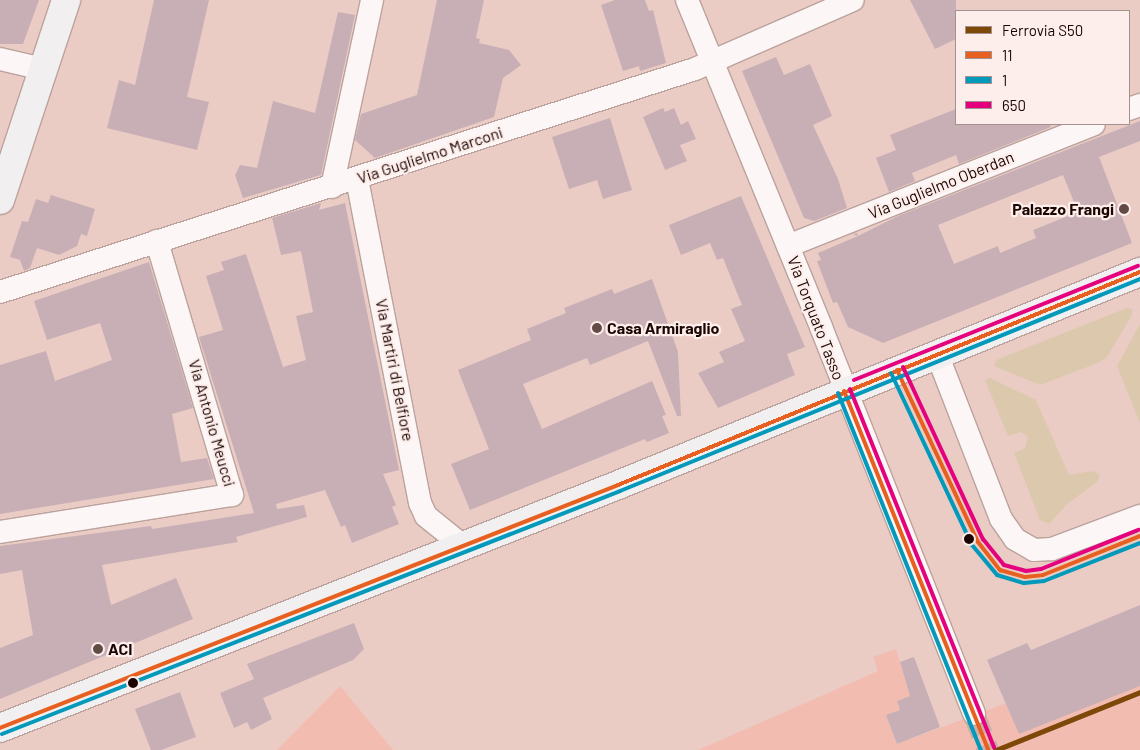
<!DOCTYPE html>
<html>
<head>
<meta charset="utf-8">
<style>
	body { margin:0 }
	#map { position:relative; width:1140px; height:750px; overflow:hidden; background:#eaccc5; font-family:Barlow,sans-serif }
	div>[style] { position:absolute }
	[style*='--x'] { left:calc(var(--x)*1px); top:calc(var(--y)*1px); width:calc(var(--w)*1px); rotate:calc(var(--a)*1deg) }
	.built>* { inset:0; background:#f3bcb0 }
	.green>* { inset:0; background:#dcc8ad }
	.building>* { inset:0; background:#c8afb6 }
	.street-tunnel>* { height:22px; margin-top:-11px; transform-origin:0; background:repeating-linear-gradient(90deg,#cbaea8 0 22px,transparent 0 33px) }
	.roads { filter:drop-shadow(1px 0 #bba29c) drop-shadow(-1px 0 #bba29c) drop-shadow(0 1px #bba29c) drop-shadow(0 -1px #bba29c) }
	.street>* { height:22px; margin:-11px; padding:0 11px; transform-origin:11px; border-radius:11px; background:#fcf7f6 }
	.secondary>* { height:28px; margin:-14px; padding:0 14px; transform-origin:14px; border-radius:14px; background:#f2eff1 }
	.bus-1>* { height:4px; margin:-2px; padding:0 2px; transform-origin:2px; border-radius:2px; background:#e76020 }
	.bus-2>* { height:4px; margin:-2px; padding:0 2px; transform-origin:2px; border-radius:2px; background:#0399ba }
	.bus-3>* { height:4px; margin:-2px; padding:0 2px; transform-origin:2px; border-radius:2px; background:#e5007d }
	.rail-1>* { height:5px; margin:-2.5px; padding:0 2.5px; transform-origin:2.5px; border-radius:2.5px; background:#7d4808 }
	.dots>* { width:14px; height:14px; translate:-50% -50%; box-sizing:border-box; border:2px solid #fdeeeb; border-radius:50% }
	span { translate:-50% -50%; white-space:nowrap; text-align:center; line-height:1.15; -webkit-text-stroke:4.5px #fdeeeb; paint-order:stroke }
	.street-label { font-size:16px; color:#1a0502 }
	.poi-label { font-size:16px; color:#1a0502; font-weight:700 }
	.right { translate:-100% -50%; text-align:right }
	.left { translate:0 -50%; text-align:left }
	.legend { position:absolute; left:955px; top:10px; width:175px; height:115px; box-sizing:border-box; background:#fdeeeb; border:1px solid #a2918e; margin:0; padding:6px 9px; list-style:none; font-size:15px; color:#1a0502 }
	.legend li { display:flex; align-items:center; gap:10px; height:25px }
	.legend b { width:25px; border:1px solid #a2918e }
</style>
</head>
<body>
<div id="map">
	<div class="built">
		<div style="clip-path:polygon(896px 649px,910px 696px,897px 701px,900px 710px,886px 715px,897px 744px,1140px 653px,1140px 750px,698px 750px,878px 671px,873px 657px)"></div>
		<div style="clip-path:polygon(340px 686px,393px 750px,277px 750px)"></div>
	</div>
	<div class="green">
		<div style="clip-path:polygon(1127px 308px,1132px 309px,1132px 315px,1107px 357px,1100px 362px,1040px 385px,994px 366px,996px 360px)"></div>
		<div style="clip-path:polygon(1140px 324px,1140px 423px,1117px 366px)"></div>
		<div style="clip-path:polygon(990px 378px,1036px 400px,1069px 475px,1092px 471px,1100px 475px,1097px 482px,1067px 504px,1049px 524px,1040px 520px,1014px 453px,1025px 448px,1028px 437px,1021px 432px,1008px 436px,985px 380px)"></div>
	</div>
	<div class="building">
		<div style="clip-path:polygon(0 0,39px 0,23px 44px,0 44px)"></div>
		<div style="clip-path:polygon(154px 0,209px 0,187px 97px,209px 102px,197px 150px,107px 128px,119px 80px,135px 85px)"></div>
		<div style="clip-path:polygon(437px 0,484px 0,476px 38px,480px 39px,479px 43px,509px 50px,521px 65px,503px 78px,494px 117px,375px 158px,355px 140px,361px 114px,417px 95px)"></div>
		<div style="clip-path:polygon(615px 0,645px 0,649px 11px,653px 10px,666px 63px,640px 71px,639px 66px,623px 71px,601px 5px)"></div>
		<div style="clip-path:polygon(910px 0,956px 0,956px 39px,935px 49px)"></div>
		<div style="clip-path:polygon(338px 12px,355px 15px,321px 175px,243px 198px,235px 175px,240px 165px,257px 168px,273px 101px,315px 113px)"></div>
		<div style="clip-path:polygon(776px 57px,784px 75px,810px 64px,832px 116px,813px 125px,838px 179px,847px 208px,814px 221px,804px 218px,742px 71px)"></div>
		<div style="clip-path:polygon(663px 108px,665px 112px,674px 108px,681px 125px,688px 121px,696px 139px,680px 145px,687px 161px,665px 170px,643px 117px)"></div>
		<div style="clip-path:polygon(956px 109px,956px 124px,1049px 124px,1051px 127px,959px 164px,956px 155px,912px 173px,915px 181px,889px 192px,876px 158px,896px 150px,890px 135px)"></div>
		<div style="clip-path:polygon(610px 118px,632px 190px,603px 199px,597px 180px,569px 189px,552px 137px)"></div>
		<div style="clip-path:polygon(evenodd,1140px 121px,1140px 141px,1099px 157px,1132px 243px,883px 343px,848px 327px,837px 302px,833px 303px,817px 261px,821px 260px,818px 253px,858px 236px,853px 234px,857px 233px,858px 236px,898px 216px,1140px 121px,1063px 175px,1078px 212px,1033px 230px,1036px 238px,1000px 253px,998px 246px,954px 264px,938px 225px,1063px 175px)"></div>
		<div style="clip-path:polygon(51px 195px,95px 209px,87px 236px,81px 234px,77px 246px,59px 255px,37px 248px,30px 268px,24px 271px,20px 260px,10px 257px,22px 221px,28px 222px,36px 199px,48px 203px)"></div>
		<div style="clip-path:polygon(741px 196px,805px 347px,787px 354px,795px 375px,718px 408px,698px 373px,724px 362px,719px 352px,745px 341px,731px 309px,742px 305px,723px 258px,717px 260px,710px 243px,681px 255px,669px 225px)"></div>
		<div style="clip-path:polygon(321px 203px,319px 210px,345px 203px,399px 470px,383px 474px,396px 505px,392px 507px,399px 524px,352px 543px,345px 525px,341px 527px,325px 490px,276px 504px,277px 509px,304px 505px,307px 517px,236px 537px,238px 542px,102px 565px,111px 605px,176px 578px,193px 619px,0 699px,0 648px,33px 635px,22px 570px,0 574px,0 546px,151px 526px,152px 529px,254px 513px,199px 337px,223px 330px,206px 276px,224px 270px,221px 262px,246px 254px,283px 367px,306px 360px,296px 316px,313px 312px,301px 251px,281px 255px,272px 218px)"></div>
		<div style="clip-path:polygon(149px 262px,193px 408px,172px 414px,181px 462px,207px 458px,214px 479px,0 514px,0 365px,46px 351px,55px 381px,112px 360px,100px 323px,47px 340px,34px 301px)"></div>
		<div style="clip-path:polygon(652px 279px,678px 352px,681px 416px,677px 416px,648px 341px,590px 365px,587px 358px,523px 384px,542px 429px,652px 381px,666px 415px,662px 416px,669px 433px,647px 442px,645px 439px,470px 510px,451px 464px,489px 449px,458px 370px,531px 340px,527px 329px,566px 313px,564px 308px,612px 289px,614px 294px)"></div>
		<div style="clip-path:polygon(1140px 605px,1140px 686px,1019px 734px,987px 660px,1027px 643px,1031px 650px)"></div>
		<div style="clip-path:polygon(354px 623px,364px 649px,353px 660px,263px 698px,272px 719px,251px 730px,247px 722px,234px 728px,220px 693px,254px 679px,247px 664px)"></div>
		<div style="clip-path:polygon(914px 657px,940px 727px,897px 744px,886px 715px,900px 710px,897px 701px,910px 696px,900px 662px)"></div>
		<div style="clip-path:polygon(180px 692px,196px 737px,161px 750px,151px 750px,135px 709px)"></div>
	</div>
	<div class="street-tunnel">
		<div style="--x:974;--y:714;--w:39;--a:69"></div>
	</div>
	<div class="roads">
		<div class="street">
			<div style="--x:687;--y:0;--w:353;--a:67.7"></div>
			<div style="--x:821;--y:327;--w:416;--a:68.4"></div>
			<div style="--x:0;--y:59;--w:44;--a:13.1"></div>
			<div style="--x:1129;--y:109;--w:12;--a:-20"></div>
			<div style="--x:357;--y:179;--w:330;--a:79"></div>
			<div style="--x:420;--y:503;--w:14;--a:65"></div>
			<div style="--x:426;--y:516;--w:46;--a:38.9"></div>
			<div style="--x:332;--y:187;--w:191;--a:-77.9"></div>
			<div style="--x:788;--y:246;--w:329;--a:-21.7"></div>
			<div style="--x:0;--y:292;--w:730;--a:-17.79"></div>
			<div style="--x:695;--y:69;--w:172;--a:-23.6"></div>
			<div style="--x:937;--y:354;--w:177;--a:68.8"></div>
			<div style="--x:1001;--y:519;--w:24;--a:55"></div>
			<div style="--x:1015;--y:539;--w:22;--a:30"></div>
			<div style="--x:1034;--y:550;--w:18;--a:-3"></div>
			<div style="--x:1052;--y:549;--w:94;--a:-20.6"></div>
			<div style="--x:0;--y:532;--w:235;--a:-9.1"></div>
			<div style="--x:232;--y:495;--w:265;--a:-106.5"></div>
		</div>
		<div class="secondary">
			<div style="--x:0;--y:200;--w:211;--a:-71.7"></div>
			<div style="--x:0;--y:728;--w:664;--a:-21.46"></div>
			<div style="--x:618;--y:485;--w:564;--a:-22.2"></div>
		</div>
	</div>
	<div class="bus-1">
		<div style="--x:897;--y:370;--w:190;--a:64.8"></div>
		<div style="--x:978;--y:542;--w:36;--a:52"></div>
		<div style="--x:1000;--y:570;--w:26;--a:16"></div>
		<div style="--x:1025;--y:577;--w:18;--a:-6"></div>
		<div style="--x:1043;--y:575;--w:105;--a:-21.9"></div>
		<div style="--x:844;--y:391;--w:387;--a:68.1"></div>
		<div style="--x:0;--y:728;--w:664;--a:-21.46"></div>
		<div style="--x:618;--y:485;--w:564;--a:-22.2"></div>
	</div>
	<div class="bus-2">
		<div style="--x:891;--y:373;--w:190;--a:64.8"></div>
		<div style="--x:972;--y:545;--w:39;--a:50"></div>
		<div style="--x:997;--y:575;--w:28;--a:17"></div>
		<div style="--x:1024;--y:583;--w:20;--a:-6"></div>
		<div style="--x:1044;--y:581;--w:103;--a:-21.6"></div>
		<div style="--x:838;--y:393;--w:385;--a:68.2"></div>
		<div style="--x:2;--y:734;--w:664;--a:-21.46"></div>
		<div style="--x:620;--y:491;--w:562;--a:-22.18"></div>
	</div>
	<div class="bus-3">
		<div style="--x:903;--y:367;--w:190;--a:65.1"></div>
		<div style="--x:983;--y:539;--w:33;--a:51"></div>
		<div style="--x:1004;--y:565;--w:23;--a:15"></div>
		<div style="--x:1026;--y:571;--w:15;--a:-8"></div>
		<div style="--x:1041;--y:569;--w:105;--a:-21.9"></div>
		<div style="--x:854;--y:380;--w:306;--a:-21.9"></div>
		<div style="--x:850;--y:389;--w:387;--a:68.1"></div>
	</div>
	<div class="rail-1">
		<div style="--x:996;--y:750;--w:155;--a:-21.9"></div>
	</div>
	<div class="dots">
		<div style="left:1124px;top:209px;background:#634b46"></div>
		<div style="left:597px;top:328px;background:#634b46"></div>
		<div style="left:969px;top:539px;background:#1a0502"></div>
		<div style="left:98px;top:649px;background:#634b46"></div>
		<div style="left:133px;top:683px;background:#1a0502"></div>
	</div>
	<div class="street-label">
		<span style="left:430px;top:155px;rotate:-18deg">Via Guglielmo Marconi</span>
		<span style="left:941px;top:185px;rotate:-22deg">Via Guglielmo Oberdan</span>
		<span style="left:816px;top:318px;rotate:69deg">Via Torquato Tasso</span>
		<span style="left:395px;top:370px;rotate:79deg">Via Martiri di Belfiore</span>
		<span style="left:212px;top:423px;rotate:74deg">Via Antonio Meucci</span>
	</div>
	<div class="poi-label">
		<span class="right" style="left:1114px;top:209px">Palazzo Frangi</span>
		<span class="left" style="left:607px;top:328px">Casa Armiraglio</span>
		<span class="left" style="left:108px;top:649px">ACI</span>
	</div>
	<ul class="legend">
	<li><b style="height:6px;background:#7d4808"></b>Ferrovia S50</li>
	<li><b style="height:6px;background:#e76020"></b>11</li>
	<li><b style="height:6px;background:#0399ba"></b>1</li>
	<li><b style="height:6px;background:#e5007d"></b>650</li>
	</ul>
</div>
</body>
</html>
